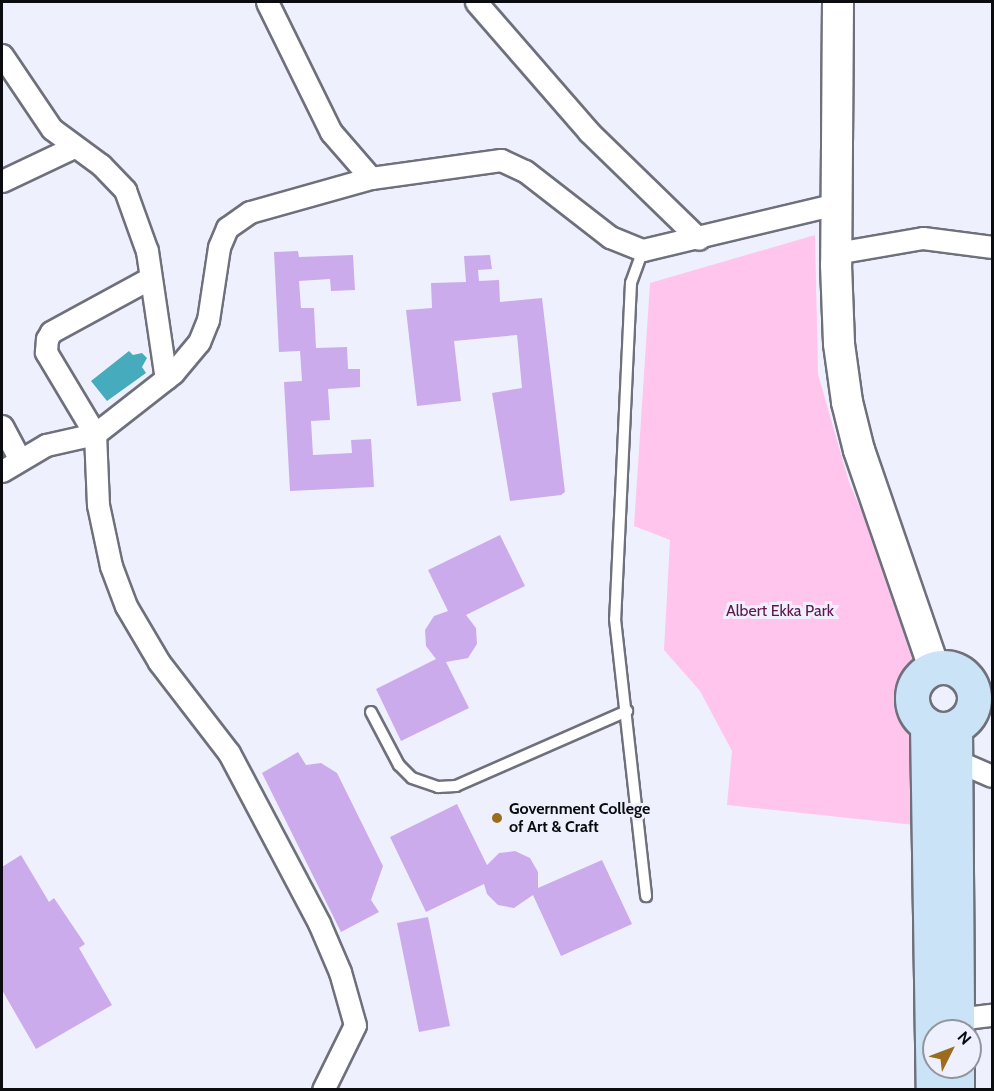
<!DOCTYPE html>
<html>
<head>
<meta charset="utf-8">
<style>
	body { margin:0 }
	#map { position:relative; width:994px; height:1091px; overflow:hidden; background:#eef1fd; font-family:Cabin,sans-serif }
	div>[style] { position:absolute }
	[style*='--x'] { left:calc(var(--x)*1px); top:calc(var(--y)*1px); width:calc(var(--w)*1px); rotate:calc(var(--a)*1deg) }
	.green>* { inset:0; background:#ffc5ec }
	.water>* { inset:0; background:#46abbd }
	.building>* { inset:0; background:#ccabec }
	.roads { filter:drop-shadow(2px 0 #6e707b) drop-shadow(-2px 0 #6e707b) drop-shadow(0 2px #6e707b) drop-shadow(0 -2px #6e707b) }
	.lane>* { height:10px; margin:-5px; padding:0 5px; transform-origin:5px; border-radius:5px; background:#fff }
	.street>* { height:21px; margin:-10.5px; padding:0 10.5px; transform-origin:10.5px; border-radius:10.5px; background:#fff }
	.secondary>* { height:30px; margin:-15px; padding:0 15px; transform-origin:15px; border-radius:15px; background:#fff }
	.primary>* { height:33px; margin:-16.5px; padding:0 16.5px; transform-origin:16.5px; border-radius:16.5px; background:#cbe3f7 }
	.primary>.ring { margin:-16.5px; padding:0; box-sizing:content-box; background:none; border:33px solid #cbe3f7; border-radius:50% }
	.dots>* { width:16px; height:16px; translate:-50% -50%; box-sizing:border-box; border:3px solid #eef1fd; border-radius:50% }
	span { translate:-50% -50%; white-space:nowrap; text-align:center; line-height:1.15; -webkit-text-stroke:6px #eef1fd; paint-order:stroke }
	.park-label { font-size:16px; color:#5f144e }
	.poi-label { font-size:16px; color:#0b0c0f; font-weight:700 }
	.left { translate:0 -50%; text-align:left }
	.frame { position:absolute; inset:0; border:3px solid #0b0c0f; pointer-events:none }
	.north { position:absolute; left:922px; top:1019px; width:60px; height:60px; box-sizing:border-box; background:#eef1fd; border:2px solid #93959e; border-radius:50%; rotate:48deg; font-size:16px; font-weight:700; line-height:24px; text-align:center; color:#0b0c0f }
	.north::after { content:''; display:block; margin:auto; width:21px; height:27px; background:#9c6c1e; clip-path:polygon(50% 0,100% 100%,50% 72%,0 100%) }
</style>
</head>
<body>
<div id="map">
	<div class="green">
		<div style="clip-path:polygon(815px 235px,818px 374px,849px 482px,917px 641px,931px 701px,932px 766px,924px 826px,727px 805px,732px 751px,700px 691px,664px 650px,670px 540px,634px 526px,650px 283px)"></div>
	</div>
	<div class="water">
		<div style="clip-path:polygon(129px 351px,133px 355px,142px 353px,147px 358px,142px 367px,146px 373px,107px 401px,91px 381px)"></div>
	</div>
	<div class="building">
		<div style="clip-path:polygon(298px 251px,299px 257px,353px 255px,355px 290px,331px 291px,330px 279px,299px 281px,301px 308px,314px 308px,316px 348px,347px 347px,348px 369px,360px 369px,360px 387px,328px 389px,330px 420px,311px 421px,313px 455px,352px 453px,351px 440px,371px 439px,374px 487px,290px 491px,284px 382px,302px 381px,300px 351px,279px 352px,274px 252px)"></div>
		<div style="clip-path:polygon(490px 255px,492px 269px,478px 270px,479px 281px,499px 280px,500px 302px,542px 298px,565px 492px,561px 495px,510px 501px,492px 393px,522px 388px,517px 335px,454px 341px,461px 401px,417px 406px,406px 310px,432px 308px,431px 283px,466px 282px,464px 256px)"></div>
		<div style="clip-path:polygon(500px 535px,525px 586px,466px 615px,476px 628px,477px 644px,468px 658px,446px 662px,469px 708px,401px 741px,376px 689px,436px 659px,426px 646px,425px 630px,434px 616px,448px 611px,428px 570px)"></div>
		<div style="clip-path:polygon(298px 752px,306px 765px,321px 763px,337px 773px,383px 866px,371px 900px,379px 912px,341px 932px,262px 773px)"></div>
		<div style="clip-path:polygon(457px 804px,487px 865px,499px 853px,515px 851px,530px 858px,538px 872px,538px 888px,602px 860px,632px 924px,561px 956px,533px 895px,514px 908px,498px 905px,487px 894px,484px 884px,426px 912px,390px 837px)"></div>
		<div style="clip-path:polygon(21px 855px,49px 902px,54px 898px,85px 944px,79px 948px,112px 1005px,36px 1049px,2px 990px,2px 867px)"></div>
		<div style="clip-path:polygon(428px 917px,450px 1026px,419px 1032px,397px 923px)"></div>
	</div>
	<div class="roads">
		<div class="lane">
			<div style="--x:643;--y:250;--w:35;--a:110"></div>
			<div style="--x:631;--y:283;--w:336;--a:92.7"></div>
			<div style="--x:615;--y:619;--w:279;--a:83.6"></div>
			<div style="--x:371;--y:712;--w:60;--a:62.2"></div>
			<div style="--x:399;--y:765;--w:18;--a:45"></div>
			<div style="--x:412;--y:778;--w:28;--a:19"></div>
			<div style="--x:438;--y:787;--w:18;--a:-3"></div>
			<div style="--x:456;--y:786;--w:187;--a:-23.7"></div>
		</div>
		<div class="street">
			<div style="--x:267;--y:2;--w:145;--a:63.8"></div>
			<div style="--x:331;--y:132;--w:61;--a:49"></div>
			<div style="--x:476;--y:2;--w:172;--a:49"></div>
			<div style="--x:589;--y:132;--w:153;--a:44.2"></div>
			<div style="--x:2;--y:55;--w:89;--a:56"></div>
			<div style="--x:52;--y:129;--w:61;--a:36.3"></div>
			<div style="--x:101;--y:165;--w:35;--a:46"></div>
			<div style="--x:125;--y:190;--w:65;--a:70.2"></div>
			<div style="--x:147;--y:251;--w:129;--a:81.6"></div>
			<div style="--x:2;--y:181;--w:80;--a:-25.3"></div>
			<div style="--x:836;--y:253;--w:88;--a:-9.8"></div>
			<div style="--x:923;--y:238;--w:70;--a:7.4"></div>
			<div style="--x:2;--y:426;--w:38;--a:62"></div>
			<div style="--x:2;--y:471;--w:51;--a:-30.6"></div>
			<div style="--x:46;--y:445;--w:50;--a:-12.7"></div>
			<div style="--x:95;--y:434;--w:96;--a:-120.9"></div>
			<div style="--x:46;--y:352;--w:13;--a:-86"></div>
			<div style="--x:47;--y:339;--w:8;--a:-60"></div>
			<div style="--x:51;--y:332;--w:113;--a:-28.6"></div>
			<div style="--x:955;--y:760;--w:40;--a:23.4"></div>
			<div style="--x:957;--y:1019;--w:35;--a:-7"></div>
			<div style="--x:323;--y:1090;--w:72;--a:-63.8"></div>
			<div style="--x:355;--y:1025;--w:55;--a:-105.8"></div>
			<div style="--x:340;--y:972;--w:53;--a:-113.2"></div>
			<div style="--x:319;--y:923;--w:192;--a:-117.9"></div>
			<div style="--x:229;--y:753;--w:115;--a:-127.6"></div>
			<div style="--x:159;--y:662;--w:65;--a:-120.5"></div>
			<div style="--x:126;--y:606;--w:43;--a:-110.6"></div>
			<div style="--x:111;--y:566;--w:62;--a:-102"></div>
			<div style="--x:98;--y:505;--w:71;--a:-92.4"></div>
			<div style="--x:95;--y:434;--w:99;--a:-38"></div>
			<div style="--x:173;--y:373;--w:40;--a:-50"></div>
			<div style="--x:199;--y:342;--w:24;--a:-68"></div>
			<div style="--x:208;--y:320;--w:74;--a:-81.4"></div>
			<div style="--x:219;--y:247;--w:21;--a:-67"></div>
			<div style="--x:227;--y:228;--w:28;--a:-35"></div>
			<div style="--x:250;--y:212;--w:126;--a:-15.7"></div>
			<div style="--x:371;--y:178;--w:131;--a:-7.9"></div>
			<div style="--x:501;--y:160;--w:26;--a:25"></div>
			<div style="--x:525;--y:171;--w:108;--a:37.8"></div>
			<div style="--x:610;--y:237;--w:35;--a:22"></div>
			<div style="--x:643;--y:250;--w:198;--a:-13.4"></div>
		</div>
		<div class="secondary">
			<div style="--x:838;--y:2;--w:263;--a:90.4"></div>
			<div style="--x:836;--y:265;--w:79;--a:87.8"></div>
			<div style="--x:839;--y:344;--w:59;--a:82.1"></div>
			<div style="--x:847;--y:402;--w:49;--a:76"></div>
			<div style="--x:859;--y:450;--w:231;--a:71"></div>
		</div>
		<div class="primary">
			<div class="ring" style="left:912px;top:667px;width:29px;height:29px"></div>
			<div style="--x:927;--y:725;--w:365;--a:89.1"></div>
			<div style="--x:955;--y:727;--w:304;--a:89.6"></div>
			<div style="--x:957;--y:1090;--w:23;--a:-90"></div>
		</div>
	</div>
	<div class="dots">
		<div style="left:497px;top:818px;background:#9c6c1e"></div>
	</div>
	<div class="park-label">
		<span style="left:780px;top:611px">Albert Ekka Park</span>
	</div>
	<div class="poi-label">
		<span class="left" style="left:509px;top:818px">Government College<br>of Art &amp; Craft</span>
	</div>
	<div class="frame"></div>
	<div class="north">N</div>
</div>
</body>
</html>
